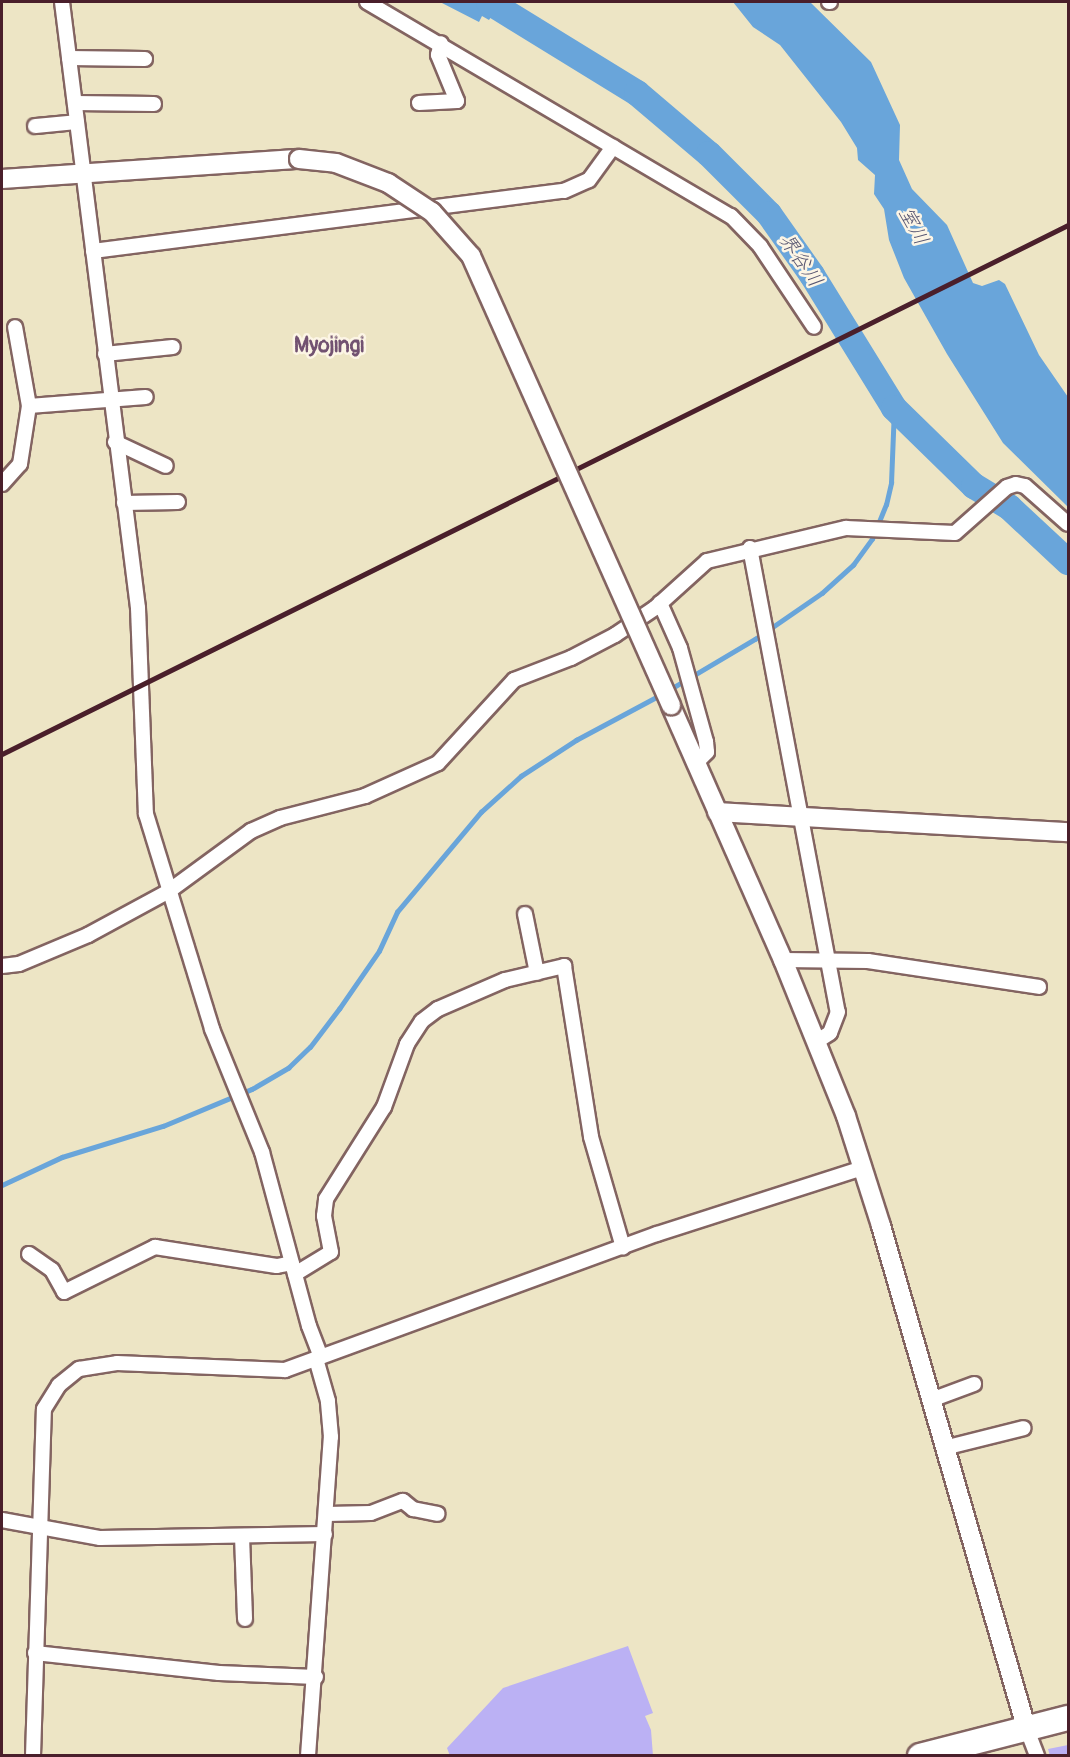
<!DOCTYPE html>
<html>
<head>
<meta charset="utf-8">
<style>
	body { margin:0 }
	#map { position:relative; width:1070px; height:1757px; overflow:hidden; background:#ede5c5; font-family:Pangolin,"Klee One",sans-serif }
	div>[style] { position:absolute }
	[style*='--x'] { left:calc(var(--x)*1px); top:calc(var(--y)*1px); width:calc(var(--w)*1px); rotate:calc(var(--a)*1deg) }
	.water>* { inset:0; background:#69a5da }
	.stream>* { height:4.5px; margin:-2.25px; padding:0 2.25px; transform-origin:2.25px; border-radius:2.25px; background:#69a5da }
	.river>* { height:26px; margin:-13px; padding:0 13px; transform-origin:13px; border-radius:13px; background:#69a5da }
	.building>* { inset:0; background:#bbb1f4 }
	.roads { filter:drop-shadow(2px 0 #836461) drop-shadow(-2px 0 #836461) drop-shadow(0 2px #836461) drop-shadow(0 -2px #836461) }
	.street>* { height:14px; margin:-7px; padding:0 7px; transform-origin:7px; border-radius:7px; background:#fff }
	.secondary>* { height:18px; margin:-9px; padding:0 9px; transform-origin:9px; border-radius:9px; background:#fff }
	.highway>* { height:24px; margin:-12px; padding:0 12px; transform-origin:12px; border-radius:12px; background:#fff }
	.rail>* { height:4.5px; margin:-2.25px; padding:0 2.25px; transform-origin:2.25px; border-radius:2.25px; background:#4a1f2b }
	.bridges { filter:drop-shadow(2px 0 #836461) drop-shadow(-2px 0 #836461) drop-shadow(0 2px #836461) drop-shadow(0 -2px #836461) }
	.secondary-bridge>* { height:18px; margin:-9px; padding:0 9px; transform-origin:9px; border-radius:9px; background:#fff }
	span { translate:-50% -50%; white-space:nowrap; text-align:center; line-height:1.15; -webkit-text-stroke:5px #fcf5e5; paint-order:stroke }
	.water-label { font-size:20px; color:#565571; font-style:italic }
	.quarter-label { font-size:21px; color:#725271; font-weight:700 }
	.frame { position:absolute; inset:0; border:3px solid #4a1f2b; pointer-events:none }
</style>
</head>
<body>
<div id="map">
	<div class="water">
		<div style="clip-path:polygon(440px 2px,501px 2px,489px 20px,482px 16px,479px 22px)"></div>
		<div style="clip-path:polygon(733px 2px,810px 2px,871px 62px,900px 125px,899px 160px,912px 189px,947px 225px,973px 283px,982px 286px,999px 280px,1005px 284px,1039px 355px,1068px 397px,1068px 507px,1003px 443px,947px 354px,904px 278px,889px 240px,884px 209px,874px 194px,875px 175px,858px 160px,857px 148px,841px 122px,780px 45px,753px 27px)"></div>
	</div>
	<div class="stream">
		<div style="--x:669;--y:690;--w:100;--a:-30.7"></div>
		<div style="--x:755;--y:639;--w:81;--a:-34.5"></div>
		<div style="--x:822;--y:593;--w:42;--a:-42.1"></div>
		<div style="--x:853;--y:565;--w:32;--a:-54"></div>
		<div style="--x:872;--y:539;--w:37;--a:-68"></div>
		<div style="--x:886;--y:505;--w:23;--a:-77"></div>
		<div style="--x:891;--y:483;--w:75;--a:-87.7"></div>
		<div style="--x:2;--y:1185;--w:66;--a:-25"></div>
		<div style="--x:62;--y:1157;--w:106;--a:-17.1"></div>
		<div style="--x:163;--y:1126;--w:96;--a:-22.6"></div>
		<div style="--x:252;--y:1089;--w:42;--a:-30.3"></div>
		<div style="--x:288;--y:1068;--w:30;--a:-44"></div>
		<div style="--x:310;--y:1047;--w:48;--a:-52.7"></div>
		<div style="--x:339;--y:1009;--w:70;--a:-55.4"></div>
		<div style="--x:379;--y:951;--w:43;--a:-65.2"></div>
		<div style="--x:397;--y:912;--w:131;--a:-50"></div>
		<div style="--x:481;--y:812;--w:54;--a:-42"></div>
		<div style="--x:521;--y:776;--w:66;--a:-33.2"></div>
		<div style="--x:576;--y:740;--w:98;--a:-28.1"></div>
	</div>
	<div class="river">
		<div style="--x:489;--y:2;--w:174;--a:31.6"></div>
		<div style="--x:637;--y:93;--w:94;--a:40.3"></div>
		<div style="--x:709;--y:154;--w:85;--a:45"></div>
		<div style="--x:769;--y:214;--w:75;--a:54.8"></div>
		<div style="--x:812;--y:275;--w:156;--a:58.3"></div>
		<div style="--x:894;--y:408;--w:112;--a:44.3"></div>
		<div style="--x:974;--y:486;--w:41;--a:31"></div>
		<div style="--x:1009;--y:507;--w:81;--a:43"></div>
	</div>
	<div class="building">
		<div style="clip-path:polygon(628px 1646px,653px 1713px,645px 1716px,651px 1730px,653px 1756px,450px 1756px,447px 1748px,503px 1688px)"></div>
		<div style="clip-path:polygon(1068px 1745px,1068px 1756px,1050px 1756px,1048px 1749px)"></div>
	</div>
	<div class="roads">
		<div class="street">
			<div style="--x:62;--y:2;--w:611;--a:82.85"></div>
			<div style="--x:138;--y:608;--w:206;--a:87.8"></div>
			<div style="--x:146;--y:814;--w:225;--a:72.9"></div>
			<div style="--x:212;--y:1029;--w:133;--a:67.9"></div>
			<div style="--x:262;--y:1152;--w:180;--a:74.9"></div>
			<div style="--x:309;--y:1326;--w:33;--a:69"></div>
			<div style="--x:367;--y:2;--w:422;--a:30.5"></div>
			<div style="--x:731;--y:216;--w:42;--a:46"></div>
			<div style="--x:760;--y:246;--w:97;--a:56.3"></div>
			<div style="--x:829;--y:2;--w:1;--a:0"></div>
			<div style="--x:69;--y:58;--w:76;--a:0.8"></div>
			<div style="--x:75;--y:103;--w:79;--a:0.7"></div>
			<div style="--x:419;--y:103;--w:38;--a:-3"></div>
			<div style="--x:457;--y:101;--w:50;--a:-112.4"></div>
			<div style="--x:438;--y:55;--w:12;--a:-76"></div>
			<div style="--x:35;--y:126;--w:42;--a:-5.4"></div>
			<div style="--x:93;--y:251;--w:475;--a:-7.3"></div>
			<div style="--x:564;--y:191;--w:27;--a:-24"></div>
			<div style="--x:589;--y:180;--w:41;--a:-54"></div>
			<div style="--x:105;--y:354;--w:68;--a:-5.9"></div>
			<div style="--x:29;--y:406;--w:117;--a:-4.4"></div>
			<div style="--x:115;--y:442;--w:56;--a:25.2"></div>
			<div style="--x:2;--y:484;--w:27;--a:-48"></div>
			<div style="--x:20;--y:464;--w:59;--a:-81.2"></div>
			<div style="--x:29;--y:406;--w:80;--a:-100"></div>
			<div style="--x:124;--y:503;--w:54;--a:-1.1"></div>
			<div style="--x:750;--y:548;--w:472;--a:79.3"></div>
			<div style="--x:838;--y:1012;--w:22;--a:111"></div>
			<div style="--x:830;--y:1033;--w:15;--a:148"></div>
			<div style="--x:660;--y:603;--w:49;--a:66"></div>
			<div style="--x:680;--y:648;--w:98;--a:74.5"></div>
			<div style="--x:706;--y:742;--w:10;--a:84"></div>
			<div style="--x:707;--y:752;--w:16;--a:135"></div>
			<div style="--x:525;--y:914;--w:60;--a:78.5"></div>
			<div style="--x:783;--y:960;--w:85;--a:0.7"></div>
			<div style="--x:868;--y:961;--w:173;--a:8.6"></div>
			<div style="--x:2;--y:966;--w:17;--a:-7"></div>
			<div style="--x:19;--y:964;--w:75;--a:-22.8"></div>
			<div style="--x:88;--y:935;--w:92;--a:-28.5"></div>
			<div style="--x:169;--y:891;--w:102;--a:-36.2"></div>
			<div style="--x:251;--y:831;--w:32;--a:-24"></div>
			<div style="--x:280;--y:818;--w:88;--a:-14.5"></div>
			<div style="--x:365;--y:796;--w:80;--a:-24.3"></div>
			<div style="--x:438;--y:763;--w:113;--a:-47.5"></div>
			<div style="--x:514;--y:680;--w:61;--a:-21.1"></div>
			<div style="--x:571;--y:658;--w:50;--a:-27.6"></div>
			<div style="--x:615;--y:635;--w:48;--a:-34"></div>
			<div style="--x:655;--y:608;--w:70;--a:-42.1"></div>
			<div style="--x:707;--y:561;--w:143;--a:-13.4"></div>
			<div style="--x:846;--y:528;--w:109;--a:2.6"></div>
			<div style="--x:955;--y:533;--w:69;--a:-41.5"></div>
			<div style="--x:1007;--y:487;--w:9;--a:-18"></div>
			<div style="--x:1016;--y:484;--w:9;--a:13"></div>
			<div style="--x:1025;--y:486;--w:57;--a:41.5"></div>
			<div style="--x:29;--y:1254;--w:28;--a:35"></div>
			<div style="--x:52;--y:1270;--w:25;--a:61"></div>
			<div style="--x:64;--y:1292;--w:102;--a:-26.3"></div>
			<div style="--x:155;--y:1247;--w:123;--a:8.9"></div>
			<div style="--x:277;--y:1266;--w:15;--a:-11"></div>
			<div style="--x:295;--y:1274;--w:42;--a:-31.4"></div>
			<div style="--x:331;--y:1252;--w:37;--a:-101"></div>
			<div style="--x:324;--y:1216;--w:17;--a:-83"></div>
			<div style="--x:326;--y:1199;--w:109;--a:-57.8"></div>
			<div style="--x:384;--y:1107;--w:67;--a:-69.9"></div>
			<div style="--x:407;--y:1044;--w:27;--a:-57"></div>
			<div style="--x:422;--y:1021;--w:20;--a:-37"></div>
			<div style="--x:438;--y:1009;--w:73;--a:-23.4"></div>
			<div style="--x:505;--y:980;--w:61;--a:-13.3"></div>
			<div style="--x:564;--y:966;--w:173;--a:81"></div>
			<div style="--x:591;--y:1137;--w:115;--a:73.8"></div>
			<div style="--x:931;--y:1400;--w:46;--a:-20.4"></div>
			<div style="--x:944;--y:1448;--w:82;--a:-14"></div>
			<div style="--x:327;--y:1514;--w:44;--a:-1.3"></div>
			<div style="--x:371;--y:1513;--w:34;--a:-21"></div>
			<div style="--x:403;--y:1501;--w:13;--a:39"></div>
			<div style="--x:413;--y:1509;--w:25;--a:11"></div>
			<div style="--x:2;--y:1520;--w:100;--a:10.4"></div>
			<div style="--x:100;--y:1538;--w:225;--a:-1"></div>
			<div style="--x:242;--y:1536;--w:83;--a:87.9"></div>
			<div style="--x:35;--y:1653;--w:185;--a:6.2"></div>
			<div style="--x:219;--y:1673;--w:97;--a:2.4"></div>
			<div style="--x:1026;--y:1727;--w:31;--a:69"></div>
			<div style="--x:33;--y:1756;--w:347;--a:-88.2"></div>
			<div style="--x:44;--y:1409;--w:28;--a:-58"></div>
			<div style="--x:59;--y:1385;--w:26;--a:-39"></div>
			<div style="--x:79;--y:1369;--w:38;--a:-9"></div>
			<div style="--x:117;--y:1363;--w:168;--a:2.4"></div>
			<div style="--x:285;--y:1370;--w:396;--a:-20.1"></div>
			<div style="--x:657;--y:1234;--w:216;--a:-17.8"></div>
			<div style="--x:308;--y:1756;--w:320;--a:-85.9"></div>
			<div style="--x:331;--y:1437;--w:36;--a:-95"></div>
			<div style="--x:328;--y:1401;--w:44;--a:-105.9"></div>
		</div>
		<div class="secondary">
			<div style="--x:2;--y:179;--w:298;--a:-3.9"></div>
			<div style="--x:671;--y:706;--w:278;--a:66.2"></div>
			<div style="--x:783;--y:960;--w:168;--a:68"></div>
			<div style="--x:846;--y:1116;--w:115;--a:72.3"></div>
			<div style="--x:881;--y:1226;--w:522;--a:73.86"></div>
			<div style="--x:717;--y:812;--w:352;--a:3.3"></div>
		</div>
		<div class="highway">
			<div style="--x:920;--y:1756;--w:153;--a:-14.4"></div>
		</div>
	</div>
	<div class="rail">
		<div style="--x:2;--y:754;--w:1190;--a:-26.39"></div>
	</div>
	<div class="bridges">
		<div class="secondary-bridge">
			<div style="--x:299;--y:159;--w:37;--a:6"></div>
			<div style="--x:336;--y:163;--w:56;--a:21"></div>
			<div style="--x:388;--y:183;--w:53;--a:33.4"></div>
			<div style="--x:432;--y:212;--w:59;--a:48.4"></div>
			<div style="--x:471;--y:256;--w:492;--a:66"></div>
		</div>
	</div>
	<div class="water-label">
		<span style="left:914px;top:226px;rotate:62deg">室川</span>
		<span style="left:801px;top:260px;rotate:56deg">界谷川</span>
	</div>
	<div class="quarter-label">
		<span style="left:329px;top:346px">Myojingi</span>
	</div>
	<div class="frame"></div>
</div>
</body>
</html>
